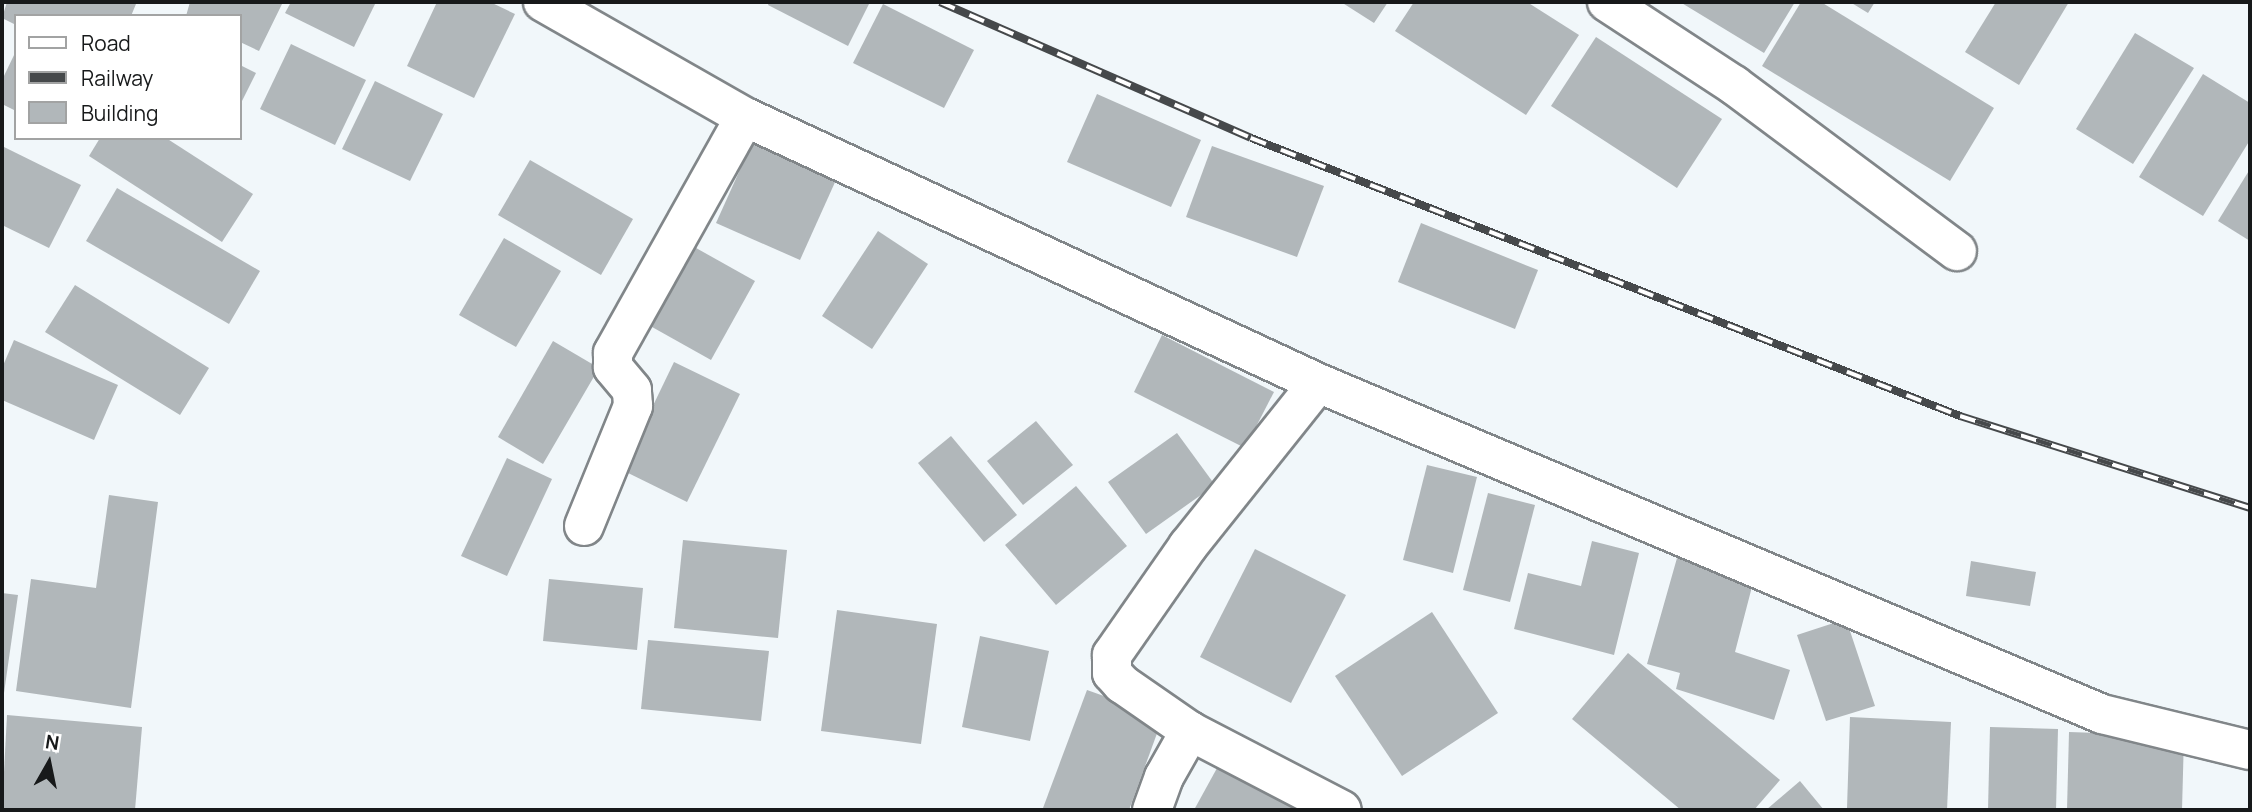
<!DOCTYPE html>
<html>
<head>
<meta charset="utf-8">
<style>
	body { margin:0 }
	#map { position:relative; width:2252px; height:812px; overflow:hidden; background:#f1f7fa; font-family:Manrope,sans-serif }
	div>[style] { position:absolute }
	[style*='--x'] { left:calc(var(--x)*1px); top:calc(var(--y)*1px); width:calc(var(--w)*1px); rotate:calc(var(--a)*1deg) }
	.building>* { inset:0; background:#b1b7ba }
	.roads { filter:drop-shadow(2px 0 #818689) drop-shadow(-2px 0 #818689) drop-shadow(0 2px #818689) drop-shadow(0 -2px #818689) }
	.minor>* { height:38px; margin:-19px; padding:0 19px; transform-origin:19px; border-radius:19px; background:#fff }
	.rail>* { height:8px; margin-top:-4px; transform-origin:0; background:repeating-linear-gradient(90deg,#fff 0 16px,#46494b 0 32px); box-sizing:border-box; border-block:2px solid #46494b }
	span { translate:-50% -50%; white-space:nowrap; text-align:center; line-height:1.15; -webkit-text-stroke:5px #fff; paint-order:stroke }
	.frame { position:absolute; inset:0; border:4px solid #17191a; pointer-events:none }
	.legend { position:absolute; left:14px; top:14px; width:228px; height:126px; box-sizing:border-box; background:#fff; border:2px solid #a2a3a3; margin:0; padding:9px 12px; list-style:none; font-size:21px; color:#17191a }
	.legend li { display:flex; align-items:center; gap:14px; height:35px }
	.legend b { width:35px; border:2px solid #a2a3a3 }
	.north { position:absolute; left:14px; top:728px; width:70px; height:70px; -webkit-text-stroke:5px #fff; paint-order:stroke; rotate:9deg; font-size:19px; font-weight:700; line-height:28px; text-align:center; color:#17191a }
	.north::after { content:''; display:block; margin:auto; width:24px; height:32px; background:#17191a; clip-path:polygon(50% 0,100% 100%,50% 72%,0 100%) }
</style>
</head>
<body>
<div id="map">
	<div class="building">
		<div style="clip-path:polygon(7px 2px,131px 2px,136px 4px,131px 16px,16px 16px,16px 25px,2px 18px)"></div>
		<div style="clip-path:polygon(190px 2px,283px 2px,259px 51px,240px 42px,240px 16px,186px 16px)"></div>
		<div style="clip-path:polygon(291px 2px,376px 2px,354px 47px,285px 13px)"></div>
		<div style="clip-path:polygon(437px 2px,490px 2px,515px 14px,474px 98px,407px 66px)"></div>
		<div style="clip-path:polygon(769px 2px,870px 2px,848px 46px,768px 5px)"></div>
		<div style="clip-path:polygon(1341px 2px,1388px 2px,1374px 23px)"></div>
		<div style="clip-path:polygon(1414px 2px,1527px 2px,1579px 35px,1526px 115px,1395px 31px)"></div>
		<div style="clip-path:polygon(1680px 2px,1795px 2px,1764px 53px)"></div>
		<div style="clip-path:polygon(1801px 2px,1821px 2px,1994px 108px,1950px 181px,1762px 66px)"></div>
		<div style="clip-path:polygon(1850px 2px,1875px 2px,1868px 13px)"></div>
		<div style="clip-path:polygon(1996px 2px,2069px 2px,2019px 85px,1965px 52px)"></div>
		<div style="clip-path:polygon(883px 4px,974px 50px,944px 108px,853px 63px)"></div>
		<div style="clip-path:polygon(2135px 33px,2194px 68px,2133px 164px,2076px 129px)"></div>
		<div style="clip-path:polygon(1596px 37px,1722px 119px,1677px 188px,1551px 106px)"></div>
		<div style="clip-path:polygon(291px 44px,366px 80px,335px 145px,260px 109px)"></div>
		<div style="clip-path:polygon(16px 51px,16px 111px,2px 104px,2px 80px)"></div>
		<div style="clip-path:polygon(240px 65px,256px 73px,240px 105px)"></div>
		<div style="clip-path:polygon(2203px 74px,2250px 103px,2250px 140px,2203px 216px,2139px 177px)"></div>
		<div style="clip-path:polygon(375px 81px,443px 114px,410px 181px,342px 149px)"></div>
		<div style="clip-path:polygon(1097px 94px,1201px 140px,1171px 207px,1067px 162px)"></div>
		<div style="clip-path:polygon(100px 138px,166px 138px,253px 194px,222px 242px,89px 156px)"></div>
		<div style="clip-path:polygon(752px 143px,836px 180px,800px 260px,716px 223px)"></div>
		<div style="clip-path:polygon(2px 146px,81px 185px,49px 248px,2px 225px)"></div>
		<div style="clip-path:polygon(1212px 146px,1324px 186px,1297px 257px,1186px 217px)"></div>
		<div style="clip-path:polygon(530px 160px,633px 219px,601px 275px,498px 215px)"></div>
		<div style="clip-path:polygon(2250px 169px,2250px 241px,2218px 221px)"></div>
		<div style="clip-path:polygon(117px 188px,260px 271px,229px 324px,86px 241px)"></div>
		<div style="clip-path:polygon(1421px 223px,1538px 270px,1515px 329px,1398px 282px)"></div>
		<div style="clip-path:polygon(878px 231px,928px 264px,872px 349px,822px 316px)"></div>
		<div style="clip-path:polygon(504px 238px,561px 271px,516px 347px,459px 315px)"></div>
		<div style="clip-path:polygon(680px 239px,755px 281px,711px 360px,636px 318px)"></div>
		<div style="clip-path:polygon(75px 285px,209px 368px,180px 415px,45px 332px)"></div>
		<div style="clip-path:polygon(1162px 335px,1274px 392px,1245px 448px,1134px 392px)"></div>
		<div style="clip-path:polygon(14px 340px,118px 385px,94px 440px,2px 400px,2px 368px)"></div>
		<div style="clip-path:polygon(553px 341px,599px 368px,543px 464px,498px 437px)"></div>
		<div style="clip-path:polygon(674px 362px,740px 394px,687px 502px,622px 470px)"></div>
		<div style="clip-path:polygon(1036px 421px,1073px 465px,1023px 505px,987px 461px)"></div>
		<div style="clip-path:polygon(1177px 433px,1215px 485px,1146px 534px,1108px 482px)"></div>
		<div style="clip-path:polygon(951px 436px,1017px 515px,984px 542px,918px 463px)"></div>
		<div style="clip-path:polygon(507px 458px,552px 479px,507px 576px,461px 556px)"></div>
		<div style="clip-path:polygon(1427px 465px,1477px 477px,1453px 573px,1403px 560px)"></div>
		<div style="clip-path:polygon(1076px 486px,1127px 546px,1056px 605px,1005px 545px)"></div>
		<div style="clip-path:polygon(1488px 493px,1535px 505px,1510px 602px,1463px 590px)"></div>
		<div style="clip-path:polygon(109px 495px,158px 502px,131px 708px,16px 691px,31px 579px,96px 588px)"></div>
		<div style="clip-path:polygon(683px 540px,787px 550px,778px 638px,674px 628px)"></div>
		<div style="clip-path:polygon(1592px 541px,1639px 553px,1614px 655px,1514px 629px,1528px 573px,1581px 586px)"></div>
		<div style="clip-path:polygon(1255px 549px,1346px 595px,1291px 703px,1200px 657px)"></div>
		<div style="clip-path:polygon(1677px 558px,1754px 579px,1735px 652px,1790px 670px,1774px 720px,1676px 689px,1680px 673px,1647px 664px)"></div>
		<div style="clip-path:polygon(1971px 561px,2036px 572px,2030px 606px,1966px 596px)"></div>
		<div style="clip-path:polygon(549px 579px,643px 588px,637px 650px,543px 641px)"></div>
		<div style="clip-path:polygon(2px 593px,18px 595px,4px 693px,2px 693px)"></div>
		<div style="clip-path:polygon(837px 610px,937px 624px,921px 744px,821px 731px)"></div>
		<div style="clip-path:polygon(1432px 612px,1498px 713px,1402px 776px,1335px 676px)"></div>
		<div style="clip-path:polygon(1846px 619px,1875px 706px,1826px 721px,1797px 635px)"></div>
		<div style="clip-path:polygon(980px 636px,1049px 651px,1030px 741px,962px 727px)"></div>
		<div style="clip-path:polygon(648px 640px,769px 651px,761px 721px,641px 709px)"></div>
		<div style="clip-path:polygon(1628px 653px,1780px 780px,1754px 810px,1681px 810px,1572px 719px)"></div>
		<div style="clip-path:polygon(1087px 690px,1163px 717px,1129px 810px,1043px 808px)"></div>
		<div style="clip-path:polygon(7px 715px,142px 727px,135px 810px,2px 810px)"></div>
		<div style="clip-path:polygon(1850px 717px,1951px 722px,1947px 810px,1847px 808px)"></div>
		<div style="clip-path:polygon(1990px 727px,2058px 729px,2056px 810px,1988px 810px)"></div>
		<div style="clip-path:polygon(2069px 732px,2184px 736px,2182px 810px,2067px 810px)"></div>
		<div style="clip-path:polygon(1222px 759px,1319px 810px,1194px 810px)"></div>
		<div style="clip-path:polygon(1800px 781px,1824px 810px,1766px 810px)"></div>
	</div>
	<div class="roads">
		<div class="minor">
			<div style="--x:543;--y:2;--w:232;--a:29.7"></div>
			<div style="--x:745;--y:117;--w:632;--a:24.9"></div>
			<div style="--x:1318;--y:383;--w:851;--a:22.89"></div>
			<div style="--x:2102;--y:714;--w:152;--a:13.7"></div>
			<div style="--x:1607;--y:2;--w:152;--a:33.2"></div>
			<div style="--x:1734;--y:85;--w:278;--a:36.7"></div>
			<div style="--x:584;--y:526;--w:130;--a:-67.8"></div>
			<div style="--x:633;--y:406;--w:16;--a:-94"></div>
			<div style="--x:632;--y:390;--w:30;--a:-130"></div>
			<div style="--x:613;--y:367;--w:14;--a:-90"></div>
			<div style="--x:613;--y:353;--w:270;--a:-60.8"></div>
			<div style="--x:1190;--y:731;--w:171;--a:27.5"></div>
			<div style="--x:1152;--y:810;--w:35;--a:-70"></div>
			<div style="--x:1164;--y:777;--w:53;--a:-60.5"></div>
			<div style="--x:1190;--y:731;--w:83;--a:-145.3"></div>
			<div style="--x:1122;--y:684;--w:15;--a:-132"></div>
			<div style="--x:1112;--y:673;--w:18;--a:-90"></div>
			<div style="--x:1112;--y:655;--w:133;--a:-55.1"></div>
			<div style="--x:1188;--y:546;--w:208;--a:-51.4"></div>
		</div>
	</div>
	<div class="rail">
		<div style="--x:940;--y:2;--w:339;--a:23.6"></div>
		<div style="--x:1251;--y:138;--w:762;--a:21.41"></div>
		<div style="--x:1960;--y:416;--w:304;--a:17.6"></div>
	</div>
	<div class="frame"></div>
	<ul class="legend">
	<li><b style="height:9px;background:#fff"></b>Road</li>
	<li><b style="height:9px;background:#46494b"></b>Railway</li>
	<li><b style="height:19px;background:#b1b7ba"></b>Building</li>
	</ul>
	<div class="north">N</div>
</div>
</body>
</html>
